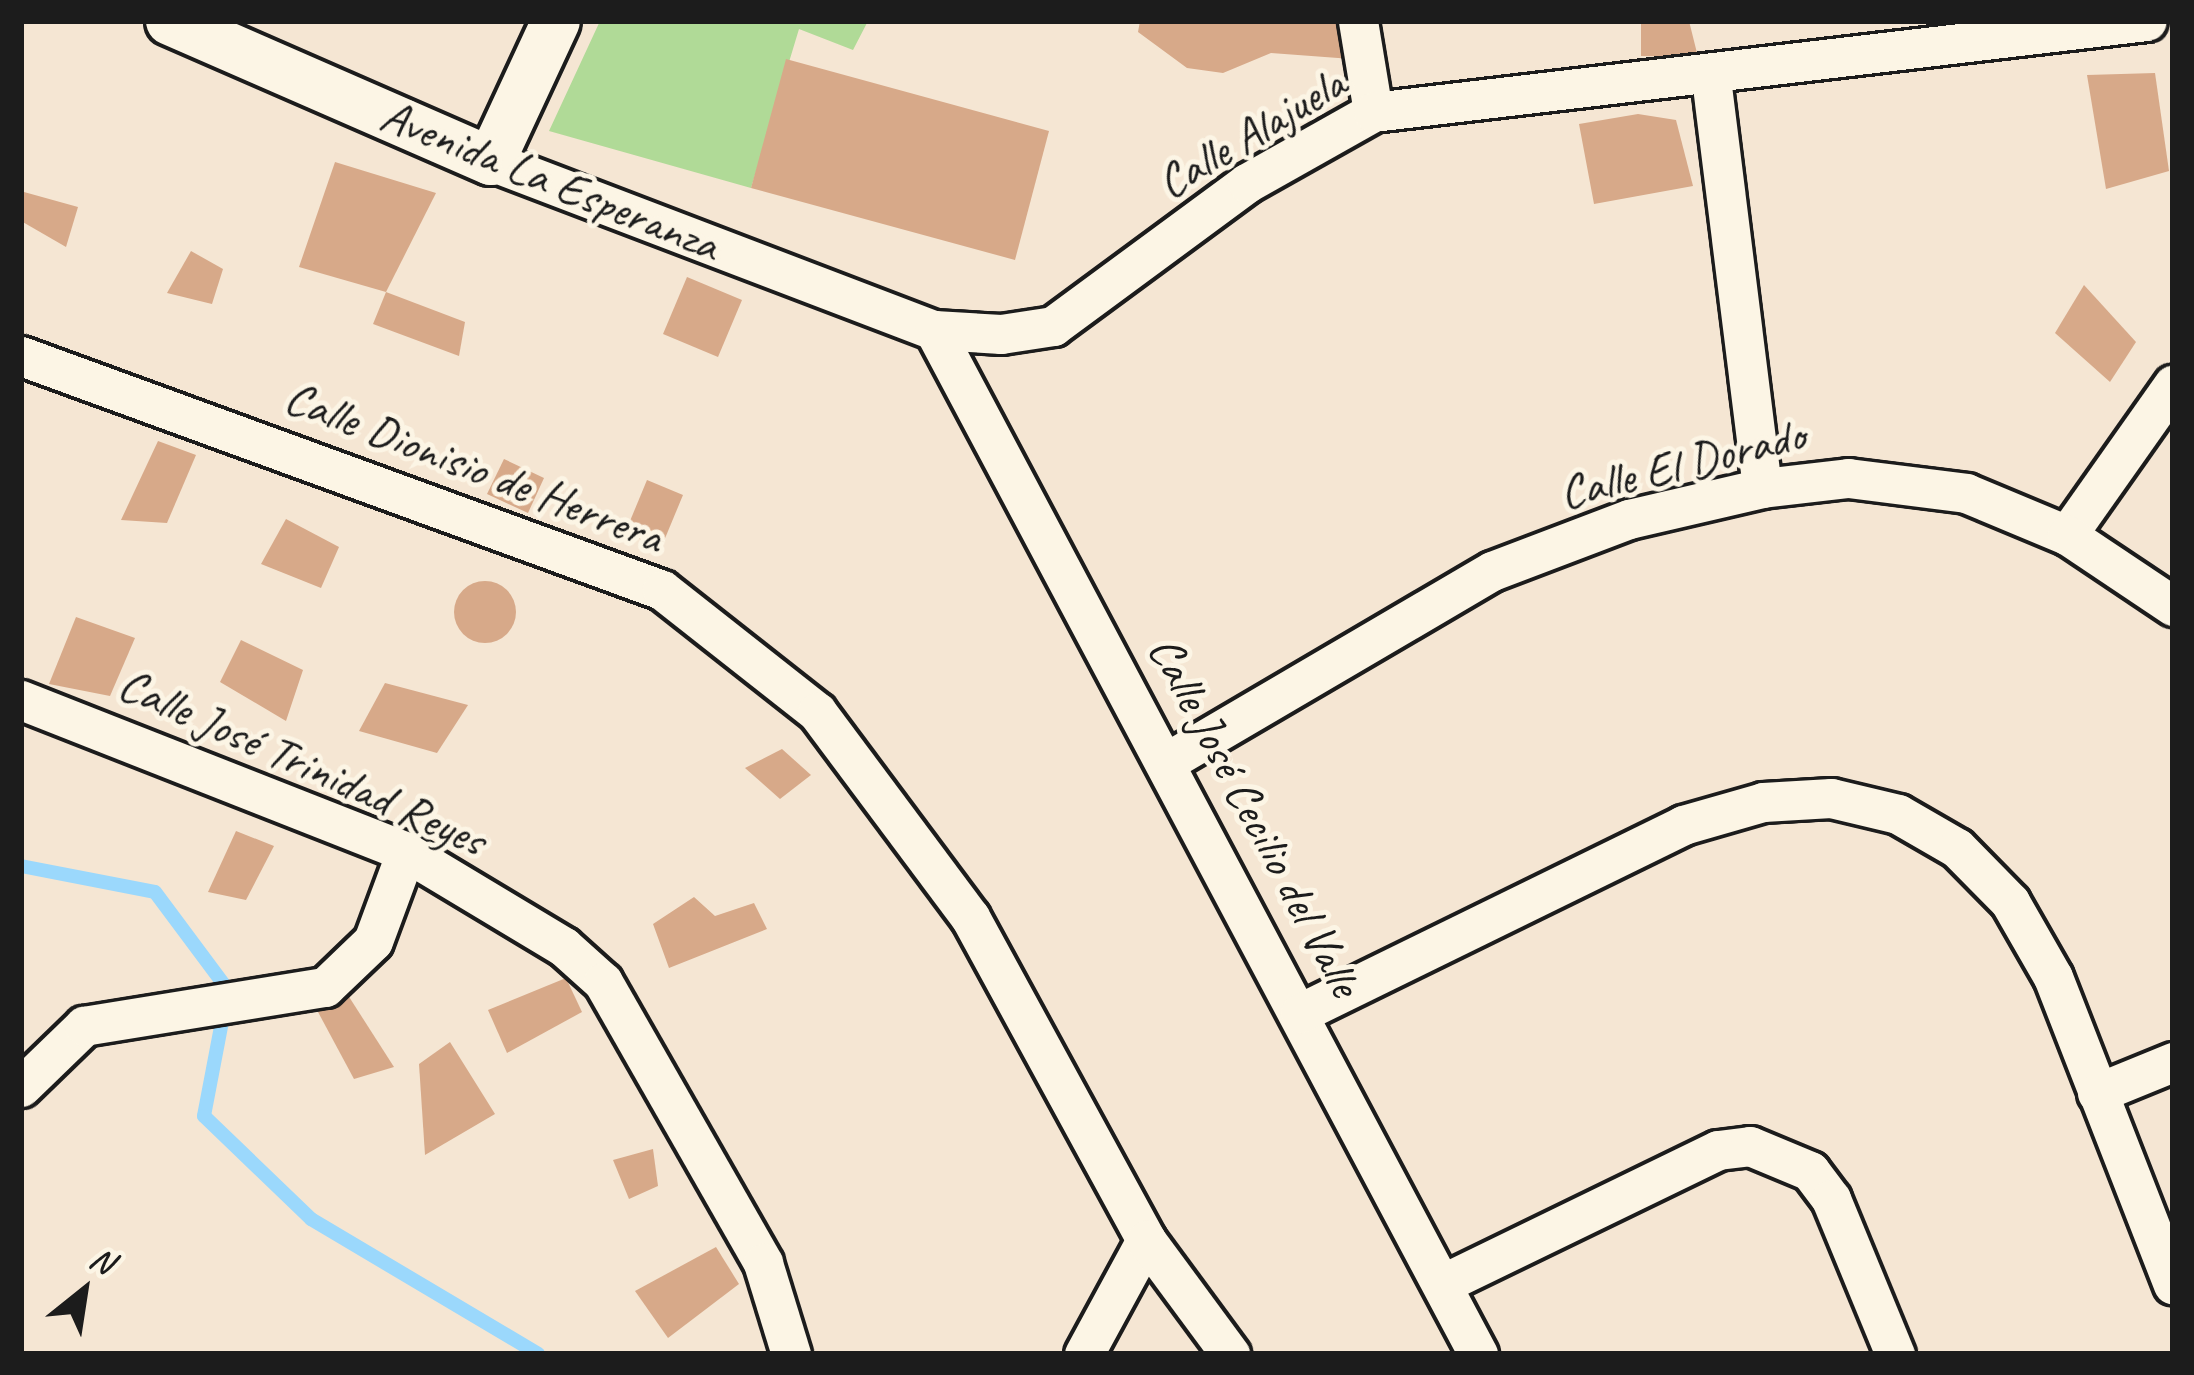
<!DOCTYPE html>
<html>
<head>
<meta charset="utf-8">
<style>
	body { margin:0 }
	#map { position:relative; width:2194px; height:1375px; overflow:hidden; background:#f5e6d3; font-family:Caveat,sans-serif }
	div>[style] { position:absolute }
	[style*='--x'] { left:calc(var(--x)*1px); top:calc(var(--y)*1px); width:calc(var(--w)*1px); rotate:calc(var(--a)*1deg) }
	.green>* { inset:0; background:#b0da97 }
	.stream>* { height:14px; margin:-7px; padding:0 7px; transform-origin:7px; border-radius:7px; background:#9bd8fc }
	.building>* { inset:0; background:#d7a989 }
	.round { border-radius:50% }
	.roads { filter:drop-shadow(3px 0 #1c1c1c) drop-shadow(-3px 0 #1c1c1c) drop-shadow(0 3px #1c1c1c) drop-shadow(0 -3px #1c1c1c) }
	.minor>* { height:39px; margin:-19.5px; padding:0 19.5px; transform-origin:19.5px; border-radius:19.5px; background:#fcf5e5 }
	.tertiary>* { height:48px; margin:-24px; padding:0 24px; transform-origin:24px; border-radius:24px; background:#fcf5e5 }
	span { translate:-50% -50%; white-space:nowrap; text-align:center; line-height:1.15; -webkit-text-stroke:10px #fcf5e5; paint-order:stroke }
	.street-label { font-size:48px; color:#1c1c1c }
	.frame { position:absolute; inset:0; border:24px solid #1c1c1c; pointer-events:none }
	.north { position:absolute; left:24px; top:1231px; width:120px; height:120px; -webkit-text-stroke:9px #fcf5e5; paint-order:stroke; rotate:30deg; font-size:33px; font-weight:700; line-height:48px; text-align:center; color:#1c1c1c }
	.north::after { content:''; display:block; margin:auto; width:42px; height:54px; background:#1c1c1c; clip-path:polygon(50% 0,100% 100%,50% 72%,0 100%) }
</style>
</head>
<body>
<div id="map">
	<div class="green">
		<div style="clip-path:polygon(600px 21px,868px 21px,853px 50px,799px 29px,751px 188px,549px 131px)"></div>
	</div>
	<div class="stream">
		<div style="--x:21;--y:866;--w:136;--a:11"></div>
		<div style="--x:155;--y:892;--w:122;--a:53.3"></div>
		<div style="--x:228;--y:990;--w:128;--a:100.8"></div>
		<div style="--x:204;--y:1116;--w:149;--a:43.9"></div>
		<div style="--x:311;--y:1219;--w:264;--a:30.7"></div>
	</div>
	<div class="building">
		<div style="clip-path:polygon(1140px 21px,1358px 21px,1365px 60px,1271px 53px,1223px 73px,1187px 68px,1138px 32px)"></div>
		<div style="clip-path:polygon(1641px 21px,1689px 21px,1698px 57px,1641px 56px)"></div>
		<div style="clip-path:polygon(786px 59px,1049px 131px,1015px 260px,751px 188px)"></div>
		<div style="clip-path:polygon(2155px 73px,2169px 171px,2106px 189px,2087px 75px)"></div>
		<div style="clip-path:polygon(1638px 114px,1676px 120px,1693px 186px,1594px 204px,1579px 124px)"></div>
		<div style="clip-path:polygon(335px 162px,436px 193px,386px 292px,299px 267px)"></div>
		<div style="clip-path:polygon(24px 192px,78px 207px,66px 247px,21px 221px)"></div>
		<div style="clip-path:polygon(191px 251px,223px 269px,212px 304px,167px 293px)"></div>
		<div style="clip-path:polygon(687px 277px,742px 300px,718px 357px,663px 334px)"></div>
		<div style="clip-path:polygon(2084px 285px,2136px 342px,2110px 382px,2055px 333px)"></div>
		<div style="clip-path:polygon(386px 292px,465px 322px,459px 356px,373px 324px)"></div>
		<div style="clip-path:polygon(158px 441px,196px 455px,167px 523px,121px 520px)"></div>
		<div style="clip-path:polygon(504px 459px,544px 478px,528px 513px,487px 494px)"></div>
		<div style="clip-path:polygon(647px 480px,683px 495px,661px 548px,625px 533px)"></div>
		<div style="clip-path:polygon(286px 519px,339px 547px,321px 588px,261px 564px)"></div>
		<div class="round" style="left:454px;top:581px;width:62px;height:62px"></div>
		<div style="clip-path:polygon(76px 617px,135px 638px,110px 696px,49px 684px)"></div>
		<div style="clip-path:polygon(241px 640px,303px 670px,286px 721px,220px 682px)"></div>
		<div style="clip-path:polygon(385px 683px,468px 705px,437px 753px,359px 731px)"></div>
		<div style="clip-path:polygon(782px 749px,811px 775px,780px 799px,745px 768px)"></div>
		<div style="clip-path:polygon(236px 831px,274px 846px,246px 900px,208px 892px)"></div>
		<div style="clip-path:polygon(694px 897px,715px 916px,754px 903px,767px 929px,669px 968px,653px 924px)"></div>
		<div style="clip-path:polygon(566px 978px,582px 1012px,507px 1053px,488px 1010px)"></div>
		<div style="clip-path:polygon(344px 989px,394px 1067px,354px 1079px,318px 1012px)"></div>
		<div style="clip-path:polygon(450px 1042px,495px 1114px,425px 1155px,419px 1064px)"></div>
		<div style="clip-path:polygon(653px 1149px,658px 1186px,629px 1199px,613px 1160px)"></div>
		<div style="clip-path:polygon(716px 1247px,739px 1284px,668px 1338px,635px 1291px)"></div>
	</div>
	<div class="roads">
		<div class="minor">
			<div style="--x:1358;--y:21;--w:92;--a:80.6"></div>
			<div style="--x:1711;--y:78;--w:413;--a:82.9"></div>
			<div style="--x:491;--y:161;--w:474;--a:20.9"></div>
			<div style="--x:934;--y:330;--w:67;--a:3.4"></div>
			<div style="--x:1001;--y:334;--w:53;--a:-8.7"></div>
			<div style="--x:1053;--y:326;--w:241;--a:-36.4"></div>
			<div style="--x:1247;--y:183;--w:145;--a:-29.4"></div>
			<div style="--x:1373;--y:112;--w:779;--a:-6.71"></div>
			<div style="--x:934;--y:330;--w:1160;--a:62.02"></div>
			<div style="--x:21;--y:356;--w:682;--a:20.05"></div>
			<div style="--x:662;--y:590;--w:197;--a:38.2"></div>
			<div style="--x:817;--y:712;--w:256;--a:53.3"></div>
			<div style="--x:970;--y:917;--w:368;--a:61.4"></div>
			<div style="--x:2067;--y:535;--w:184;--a:-54.8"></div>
			<div style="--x:21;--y:700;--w:414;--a:21.5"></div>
			<div style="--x:406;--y:852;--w:184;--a:31"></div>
			<div style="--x:564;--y:947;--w:52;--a:41.9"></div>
			<div style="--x:603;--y:982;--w:323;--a:60.3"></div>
			<div style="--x:763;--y:1263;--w:95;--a:72.9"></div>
			<div style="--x:1168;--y:761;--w:376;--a:-30.4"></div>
			<div style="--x:1492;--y:571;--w:147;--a:-20.8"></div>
			<div style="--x:1629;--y:519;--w:137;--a:-13.1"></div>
			<div style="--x:1762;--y:488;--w:87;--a:-6.6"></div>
			<div style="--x:1848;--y:478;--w:119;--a:7.2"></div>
			<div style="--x:1966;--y:493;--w:109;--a:22.6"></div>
			<div style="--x:2067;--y:535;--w:128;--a:33.8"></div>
			<div style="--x:1300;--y:1013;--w:427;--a:-26.1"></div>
			<div style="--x:1683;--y:825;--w:83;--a:-16"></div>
			<div style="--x:1763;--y:802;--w:68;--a:-3.4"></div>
			<div style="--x:1831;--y:798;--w:69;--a:13.4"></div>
			<div style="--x:1898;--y:814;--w:68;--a:30"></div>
			<div style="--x:1957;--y:848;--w:76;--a:45.5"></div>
			<div style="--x:2010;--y:902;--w:86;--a:60.2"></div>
			<div style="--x:2053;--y:977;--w:330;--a:68.7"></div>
			<div style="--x:21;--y:1087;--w:88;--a:-44.1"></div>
			<div style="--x:84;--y:1026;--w:244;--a:-9.2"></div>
			<div style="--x:325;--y:987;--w:66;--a:-43.8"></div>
			<div style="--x:373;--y:941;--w:95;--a:-69.7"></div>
			<div style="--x:2097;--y:1093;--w:82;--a:-22.2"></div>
			<div style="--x:1442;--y:1284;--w:307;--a:-25.9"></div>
			<div style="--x:1718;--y:1150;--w:32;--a:-7"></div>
			<div style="--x:1750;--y:1146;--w:65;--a:22.6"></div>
			<div style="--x:1810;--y:1171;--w:35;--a:53"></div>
			<div style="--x:1831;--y:1199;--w:168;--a:67.6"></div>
			<div style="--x:1084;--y:1354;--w:130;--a:-61.5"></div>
			<div style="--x:1146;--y:1240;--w:142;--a:53.6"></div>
		</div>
		<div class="tertiary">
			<div style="--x:170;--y:21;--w:350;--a:23.6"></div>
			<div style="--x:491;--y:161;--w:154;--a:-65.1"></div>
		</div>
	</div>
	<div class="street-label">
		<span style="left:1251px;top:133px;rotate:-31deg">Calle Alajuela</span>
		<span style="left:550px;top:180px;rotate:22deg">Avenida La Esperanza</span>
		<span style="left:1682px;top:464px;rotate:-14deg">Calle El Dorado</span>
		<span style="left:474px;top:467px;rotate:21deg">Calle Dionisio de Herrera</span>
		<span style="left:302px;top:762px;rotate:24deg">Calle José Trinidad Reyes</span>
		<span style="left:1255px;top:816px;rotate:62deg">Calle José Cecilio del Valle</span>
	</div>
	<div class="frame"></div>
	<div class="north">N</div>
</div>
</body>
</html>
